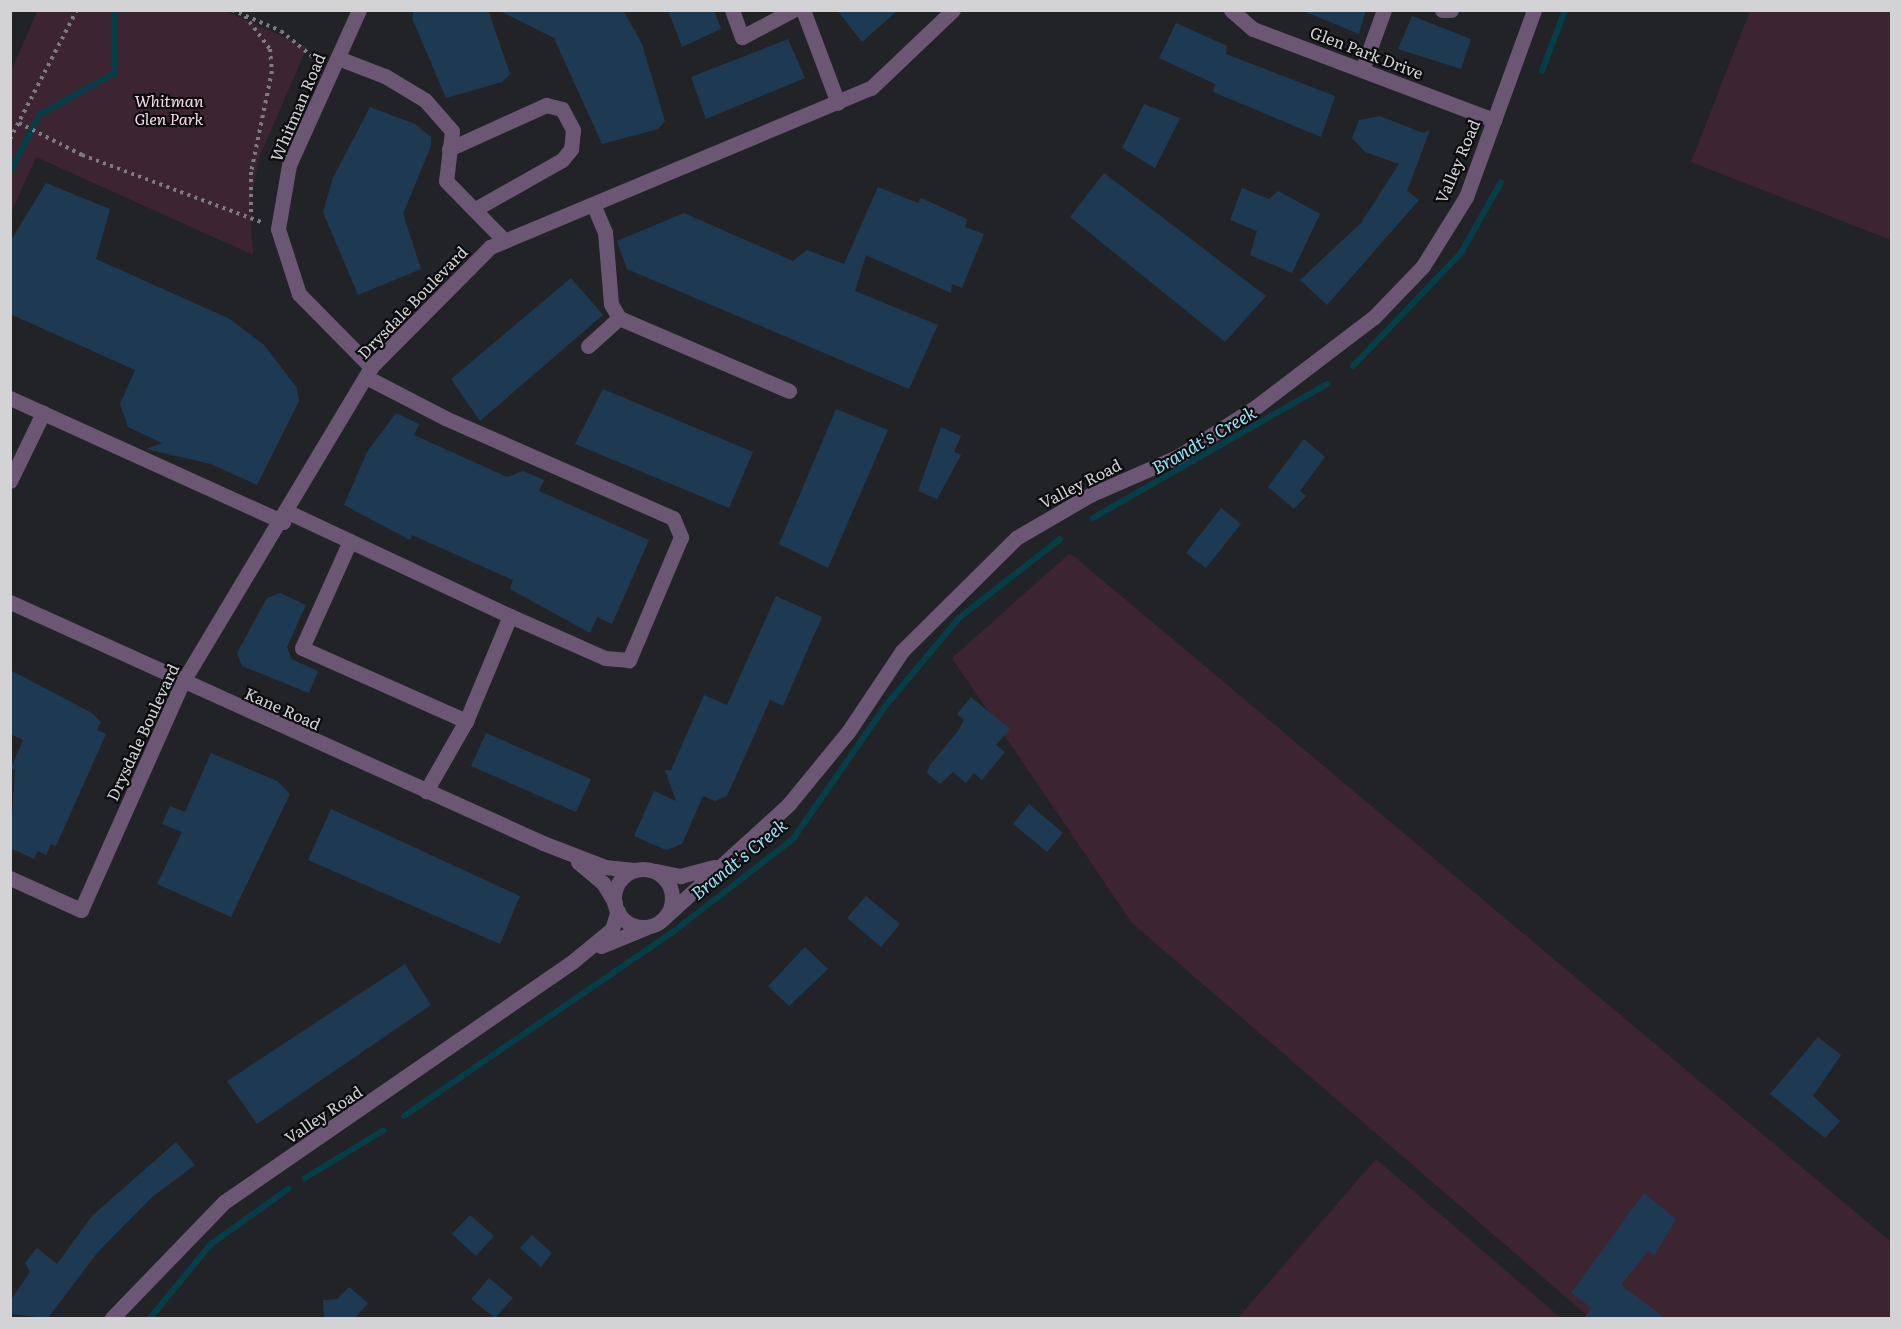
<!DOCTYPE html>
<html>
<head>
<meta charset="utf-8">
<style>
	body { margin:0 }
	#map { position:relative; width:1902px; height:1329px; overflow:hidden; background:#222326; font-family:Literata,serif }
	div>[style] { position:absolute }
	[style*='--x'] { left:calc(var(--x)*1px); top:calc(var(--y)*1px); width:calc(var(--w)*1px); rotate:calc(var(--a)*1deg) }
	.green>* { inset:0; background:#3d2431 }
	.stream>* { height:6px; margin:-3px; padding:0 3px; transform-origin:3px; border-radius:3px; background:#053e48 }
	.building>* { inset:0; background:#1e3a53 }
	.path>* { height:4px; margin-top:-2px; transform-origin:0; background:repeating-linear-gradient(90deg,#7d7d80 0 3px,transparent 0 7.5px) }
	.minor>* { height:15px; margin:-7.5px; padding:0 7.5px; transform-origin:7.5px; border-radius:7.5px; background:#6b5774 }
	.minor>.ring { margin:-7.5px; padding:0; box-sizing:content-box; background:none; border:15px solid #6b5774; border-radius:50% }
	span { translate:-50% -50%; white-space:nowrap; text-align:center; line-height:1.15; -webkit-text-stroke:4.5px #0c0c0e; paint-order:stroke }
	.street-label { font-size:16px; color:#d3d3d5 }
	.park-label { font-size:16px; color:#f7dbe8; font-style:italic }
	.water-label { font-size:18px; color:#90e5f7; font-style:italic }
	.frame { position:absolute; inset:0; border:12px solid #d3d3d5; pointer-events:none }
</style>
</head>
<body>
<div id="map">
	<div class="green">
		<div style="clip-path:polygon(38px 10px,225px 11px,307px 47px,259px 158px,250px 206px,253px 255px,36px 157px,11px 213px,11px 71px)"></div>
		<div style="clip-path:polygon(1750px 11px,1891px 11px,1891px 240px,1691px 162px)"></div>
		<div style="clip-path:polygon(1070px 553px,1891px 1242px,1891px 1318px,1590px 1318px,1132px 923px,952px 658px)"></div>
		<div style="clip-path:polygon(1376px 1159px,1561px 1318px,1238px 1318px)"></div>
	</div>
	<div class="stream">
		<div style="--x:1542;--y:71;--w:65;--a:-69.3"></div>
		<div style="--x:10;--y:172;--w:65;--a:-62.7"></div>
		<div style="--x:40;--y:114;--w:85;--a:-28.7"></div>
		<div style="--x:115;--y:73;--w:63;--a:-90.9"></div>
		<div style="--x:1353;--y:366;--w:156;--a:-46.3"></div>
		<div style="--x:1461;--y:253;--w:81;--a:-60.6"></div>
		<div style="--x:1093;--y:518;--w:270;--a:-29.8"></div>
		<div style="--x:404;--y:1116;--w:327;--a:-34.4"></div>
		<div style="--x:674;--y:931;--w:150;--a:-37.7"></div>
		<div style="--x:793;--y:839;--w:165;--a:-55.2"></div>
		<div style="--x:887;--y:704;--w:112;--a:-50.1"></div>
		<div style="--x:959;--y:618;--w:128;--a:-38"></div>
		<div style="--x:305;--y:1178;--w:92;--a:-31.3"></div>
		<div style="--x:150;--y:1318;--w:96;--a:-50.5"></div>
		<div style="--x:211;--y:1244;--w:95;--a:-35.5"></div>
	</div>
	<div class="building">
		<div style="clip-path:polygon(414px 10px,488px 10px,510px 74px,502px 82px,446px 98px,412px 18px)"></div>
		<div style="clip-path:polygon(498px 10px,623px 10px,642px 44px,665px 121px,658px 129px,602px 144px,554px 38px)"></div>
		<div style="clip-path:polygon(668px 10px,714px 10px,721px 29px,682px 47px)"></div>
		<div style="clip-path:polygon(837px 10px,898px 10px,862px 42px)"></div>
		<div style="clip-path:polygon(1301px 10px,1366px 10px,1359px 34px)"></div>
		<div style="clip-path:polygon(1412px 16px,1471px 39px,1461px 69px,1398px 49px)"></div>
		<div style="clip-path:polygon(1176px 23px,1227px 46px,1226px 54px,1335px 96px,1321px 137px,1213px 92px,1215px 84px,1159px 58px)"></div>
		<div style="clip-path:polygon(788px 39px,805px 78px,706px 119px,691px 77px)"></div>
		<div style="clip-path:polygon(1144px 104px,1180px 118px,1155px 168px,1122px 148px)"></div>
		<div style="clip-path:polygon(370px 107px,415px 124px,431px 137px,431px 146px,403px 214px,421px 269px,358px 295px,323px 212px,333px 178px)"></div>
		<div style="clip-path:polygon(1380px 116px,1423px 133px,1430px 130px,1407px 191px,1419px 200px,1327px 305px,1300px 280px,1361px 223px,1399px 164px,1365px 152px,1352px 138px,1359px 120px)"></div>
		<div style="clip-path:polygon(1104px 173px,1266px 296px,1225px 342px,1070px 217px)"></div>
		<div style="clip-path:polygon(46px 183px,110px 209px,96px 259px,230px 319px,264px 345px,297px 388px,299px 401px,257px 485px,211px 464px,146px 449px,162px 443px,128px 427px,120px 404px,135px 370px,10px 314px,10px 242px)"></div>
		<div style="clip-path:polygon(878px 187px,918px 203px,921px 198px,967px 219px,965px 227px,984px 234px,962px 288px,952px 284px,951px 293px,866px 255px,855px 291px,938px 325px,909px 389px,627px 269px,617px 241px,684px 213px,793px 261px,807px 250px,844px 264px)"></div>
		<div style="clip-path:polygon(1242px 188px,1269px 199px,1278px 191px,1320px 214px,1292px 273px,1250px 255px,1257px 231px,1230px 220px)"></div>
		<div style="clip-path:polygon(571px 278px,603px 315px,480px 421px,451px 379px)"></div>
		<div style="clip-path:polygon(603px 389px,753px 452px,729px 508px,575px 444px)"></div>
		<div style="clip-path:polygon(836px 409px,888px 430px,828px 568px,779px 544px)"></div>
		<div style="clip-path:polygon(396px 413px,419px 424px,414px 435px,507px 477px,523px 471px,544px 480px,539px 491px,649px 540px,612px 624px,597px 617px,590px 633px,510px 589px,513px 580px,412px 535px,410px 540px,344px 505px,367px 452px)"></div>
		<div style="clip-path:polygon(941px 427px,961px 436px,954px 452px,961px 455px,937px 499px,918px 491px)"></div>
		<div style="clip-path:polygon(1304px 439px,1325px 457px,1300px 491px,1306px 496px,1294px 509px,1268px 487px)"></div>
		<div style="clip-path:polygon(1221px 508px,1241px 524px,1206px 568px,1186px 553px)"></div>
		<div style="clip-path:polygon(280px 593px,306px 605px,287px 647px,291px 659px,318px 671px,309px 693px,242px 666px,237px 653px,267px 598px)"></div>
		<div style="clip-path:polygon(776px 596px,822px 617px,783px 706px,770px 700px,727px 796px,715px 801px,703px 796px,682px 844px,666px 850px,634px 836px,654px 791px,676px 801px,665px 770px,671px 770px,704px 695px,727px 705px)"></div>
		<div style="clip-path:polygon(10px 670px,92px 713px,101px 722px,97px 730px,106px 734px,56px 846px,51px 844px,46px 855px,38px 851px,34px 859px,10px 848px,15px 770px,11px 768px,23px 740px,10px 734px)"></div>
		<div style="clip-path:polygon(971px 697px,1010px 729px,996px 745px,1005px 752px,982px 780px,974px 773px,966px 783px,953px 772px,940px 784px,927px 773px,930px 765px,958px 731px,964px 720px,957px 714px)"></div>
		<div style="clip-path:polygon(486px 733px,591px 779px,576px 812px,471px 766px)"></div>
		<div style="clip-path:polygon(211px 753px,277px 781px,290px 794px,231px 917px,157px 884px,182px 832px,162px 824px,170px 806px,185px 812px)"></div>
		<div style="clip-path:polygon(1029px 804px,1063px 833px,1047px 852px,1013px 824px)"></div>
		<div style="clip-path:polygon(331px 809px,520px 896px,500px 944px,308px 860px)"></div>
		<div style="clip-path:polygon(866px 896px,900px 924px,881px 947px,847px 918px)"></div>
		<div style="clip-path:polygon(805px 947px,828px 969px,789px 1006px,768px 986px)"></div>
		<div style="clip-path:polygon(405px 964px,431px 1005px,257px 1124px,227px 1081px)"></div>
		<div style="clip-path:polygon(1818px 1037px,1841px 1055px,1813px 1096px,1840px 1121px,1825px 1138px,1770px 1094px)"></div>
		<div style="clip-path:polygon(176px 1142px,195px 1165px,151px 1198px,97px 1253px,48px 1318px,10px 1314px,10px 1301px,30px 1272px,25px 1263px,37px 1248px,57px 1264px,92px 1216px)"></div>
		<div style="clip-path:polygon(1644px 1193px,1676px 1219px,1654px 1256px,1648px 1251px,1621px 1285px,1665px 1318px,1584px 1318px,1592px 1308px,1571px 1293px)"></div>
		<div style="clip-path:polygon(470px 1215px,494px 1236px,476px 1256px,452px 1234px)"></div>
		<div style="clip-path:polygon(532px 1235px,552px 1253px,541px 1267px,520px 1248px)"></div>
		<div style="clip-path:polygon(489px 1278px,513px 1298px,495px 1318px,471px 1299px)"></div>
		<div style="clip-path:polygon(349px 1287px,368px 1303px,355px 1318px,324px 1318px,323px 1300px,337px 1299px)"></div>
	</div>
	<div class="path">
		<div style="--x:232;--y:10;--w:53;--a:23.2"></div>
		<div style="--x:281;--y:31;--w:49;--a:39.2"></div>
		<div style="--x:245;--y:16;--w:41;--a:52.9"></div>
		<div style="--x:270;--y:49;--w:22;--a:85"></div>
		<div style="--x:272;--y:71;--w:103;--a:101.7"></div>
		<div style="--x:251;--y:172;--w:45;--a:90"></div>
		<div style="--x:19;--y:123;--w:71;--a:26.9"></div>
		<div style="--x:82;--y:155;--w:194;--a:20.5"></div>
		<div style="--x:10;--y:139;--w:145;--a:-62.6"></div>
	</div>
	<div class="minor">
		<div style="--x:359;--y:10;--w:170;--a:114.3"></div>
		<div style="--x:289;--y:165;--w:65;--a:99.8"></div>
		<div style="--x:278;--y:229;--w:68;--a:72.1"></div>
		<div style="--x:299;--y:294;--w:103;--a:45.4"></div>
		<div style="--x:732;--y:10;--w:29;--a:70"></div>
		<div style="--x:742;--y:37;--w:58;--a:-27.9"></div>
		<div style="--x:803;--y:10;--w:99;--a:69.4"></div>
		<div style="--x:1231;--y:10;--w:29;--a:41"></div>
		<div style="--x:1253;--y:29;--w:258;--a:20.7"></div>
		<div style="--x:1442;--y:10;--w:9;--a:0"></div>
		<div style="--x:338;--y:58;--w:50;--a:21"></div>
		<div style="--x:385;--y:76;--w:47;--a:31"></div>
		<div style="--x:425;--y:100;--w:41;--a:48.9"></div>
		<div style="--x:452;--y:131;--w:50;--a:96.8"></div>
		<div style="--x:446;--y:181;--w:84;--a:45.5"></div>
		<div style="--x:1362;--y:70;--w:64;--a:-69.9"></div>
		<div style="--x:449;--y:149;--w:107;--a:-24.4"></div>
		<div style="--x:546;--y:105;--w:16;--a:14"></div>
		<div style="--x:562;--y:109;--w:24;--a:62"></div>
		<div style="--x:573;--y:130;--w:19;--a:96"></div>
		<div style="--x:571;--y:149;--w:14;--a:129"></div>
		<div style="--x:562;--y:160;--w:98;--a:150.5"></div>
		<div style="--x:593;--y:204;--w:30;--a:67"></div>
		<div style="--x:605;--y:232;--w:72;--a:85.2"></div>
		<div style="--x:611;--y:304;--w:16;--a:60"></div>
		<div style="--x:619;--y:318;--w:185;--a:23.2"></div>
		<div style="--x:588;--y:346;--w:42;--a:-42.1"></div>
		<div style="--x:366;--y:377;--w:89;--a:27.4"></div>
		<div style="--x:445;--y:418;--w:249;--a:23.7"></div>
		<div style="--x:673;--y:518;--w:21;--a:67"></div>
		<div style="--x:681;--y:537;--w:134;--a:112.9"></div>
		<div style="--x:629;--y:660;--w:24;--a:-175"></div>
		<div style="--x:605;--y:658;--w:104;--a:-156.1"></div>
		<div style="--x:10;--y:398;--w:300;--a:24.4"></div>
		<div style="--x:10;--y:481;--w:76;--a:-64.1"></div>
		<div style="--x:288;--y:512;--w:245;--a:25.1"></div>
		<div style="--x:510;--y:616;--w:114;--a:112.7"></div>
		<div style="--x:466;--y:721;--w:81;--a:119.7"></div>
		<div style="--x:350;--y:541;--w:117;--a:114.2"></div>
		<div style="--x:302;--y:648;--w:180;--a:24"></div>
		<div style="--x:10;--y:602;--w:585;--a:24.33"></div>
		<div style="--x:543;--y:843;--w:66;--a:21.2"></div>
		<div style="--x:605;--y:867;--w:29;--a:6"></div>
		<div style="--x:578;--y:862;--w:33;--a:40"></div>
		<div style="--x:603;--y:883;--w:23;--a:59"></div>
		<div class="ring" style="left:614px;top:869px;width:43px;height:43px"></div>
		<div style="--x:656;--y:871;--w:25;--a:12"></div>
		<div style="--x:680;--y:876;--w:35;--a:-15"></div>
		<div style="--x:10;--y:878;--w:78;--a:24.3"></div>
		<div style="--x:81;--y:910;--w:248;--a:-66"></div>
		<div style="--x:182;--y:683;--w:368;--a:-59.1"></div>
		<div style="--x:371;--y:367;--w:169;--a:-45.2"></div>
		<div style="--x:490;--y:247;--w:413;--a:-22.7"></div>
		<div style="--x:871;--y:88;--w:113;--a:-43.6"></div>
		<div style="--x:666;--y:916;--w:165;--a:-42.3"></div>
		<div style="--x:788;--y:805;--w:94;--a:-50.6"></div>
		<div style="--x:848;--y:732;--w:97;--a:-56.3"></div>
		<div style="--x:902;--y:651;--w:161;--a:-44.7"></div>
		<div style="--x:1016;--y:538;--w:86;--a:-30.2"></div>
		<div style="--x:1090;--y:495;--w:95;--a:-23.6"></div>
		<div style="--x:1177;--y:457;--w:95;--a:-32.5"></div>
		<div style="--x:1257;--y:406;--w:147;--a:-37.3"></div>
		<div style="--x:1374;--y:317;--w:71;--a:-46.1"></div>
		<div style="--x:1423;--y:266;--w:81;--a:-58.1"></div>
		<div style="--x:1466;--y:197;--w:199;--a:-70"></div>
		<div style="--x:601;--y:946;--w:48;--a:-22.2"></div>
		<div style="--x:112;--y:1318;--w:161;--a:-46"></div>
		<div style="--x:224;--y:1202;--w:423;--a:-34.6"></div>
		<div style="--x:572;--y:962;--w:52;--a:-39.5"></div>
		<div style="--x:612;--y:929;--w:19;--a:-72"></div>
	</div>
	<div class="street-label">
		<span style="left:1367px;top:52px;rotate:21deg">Glen Park Drive</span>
		<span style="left:297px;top:107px;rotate:-67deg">Whitman Road</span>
		<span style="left:1457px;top:161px;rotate:-67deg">Valley Road</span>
		<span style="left:412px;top:302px;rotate:-46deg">Drysdale Boulevard</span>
		<span style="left:1080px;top:483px;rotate:-27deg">Valley Road</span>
		<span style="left:283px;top:708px;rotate:24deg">Kane Road</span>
		<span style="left:142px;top:732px;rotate:-65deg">Drysdale Boulevard</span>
		<span style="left:323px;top:1114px;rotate:-34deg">Valley Road</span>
	</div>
	<div class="park-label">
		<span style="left:169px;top:109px">Whitman<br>Glen Park</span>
	</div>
	<div class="water-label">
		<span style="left:1204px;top:440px;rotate:-30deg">Brandt's Creek</span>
		<span style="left:739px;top:859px;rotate:-39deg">Brandt's Creek</span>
	</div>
	<div class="frame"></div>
</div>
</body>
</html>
